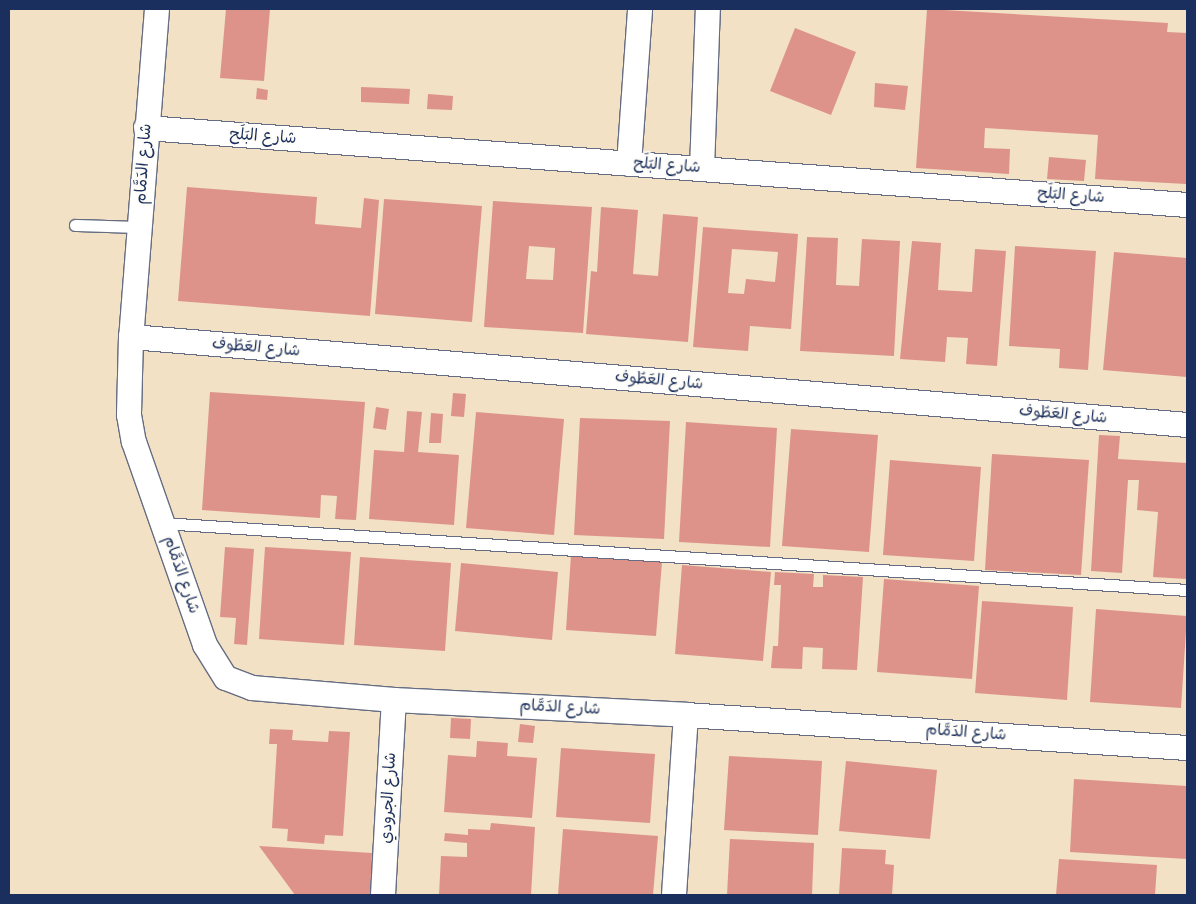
<!DOCTYPE html>
<html>
<head>
<meta charset="utf-8">
<style>
	body { margin:0 }
	#map { position:relative; width:1196px; height:904px; overflow:hidden; background:#f2e1c4; font-family:"Balsamiq Sans","Playpen Sans Arabic",sans-serif }
	div>[style] { position:absolute }
	[style*='--x'] { left:calc(var(--x)*1px); top:calc(var(--y)*1px); width:calc(var(--w)*1px); rotate:calc(var(--a)*1deg) }
	.building>* { inset:0; background:#dd938a }
	.roads { filter:drop-shadow(1px 0 #666d82) drop-shadow(-1px 0 #666d82) drop-shadow(0 1px #666d82) drop-shadow(0 -1px #666d82) }
	.service>* { height:11px; margin:-5.5px; padding:0 5.5px; transform-origin:5.5px; border-radius:5.5px; background:#fff }
	.minor>* { height:24px; margin:-12px; padding:0 12px; transform-origin:12px; border-radius:12px; background:#fff }
	span { translate:-50% -50%; white-space:nowrap; text-align:center; line-height:1.15; -webkit-text-stroke:4px #fdfcf7; paint-order:stroke }
	.street-label { font-size:16px; color:#1b2f5e }
	.frame { position:absolute; inset:0; border:10px solid #1b2f5e; pointer-events:none }
</style>
</head>
<body>
<div id="map">
	<div class="building">
		<div style="clip-path:polygon(226px 9px,270px 9px,264px 81px,220px 78px)"></div>
		<div style="clip-path:polygon(927px 9px,1168px 23px,1167px 32px,1187px 33px,1186px 184px,1095px 179px,1098px 135px,985px 128px,984px 148px,1010px 149px,1009px 174px,916px 168px)"></div>
		<div style="clip-path:polygon(795px 28px,856px 52px,831px 115px,770px 91px)"></div>
		<div style="clip-path:polygon(875px 83px,908px 86px,905px 110px,874px 107px)"></div>
		<div style="clip-path:polygon(361px 87px,410px 89px,409px 104px,361px 102px)"></div>
		<div style="clip-path:polygon(257px 88px,268px 90px,267px 100px,256px 99px)"></div>
		<div style="clip-path:polygon(428px 94px,453px 96px,452px 110px,427px 109px)"></div>
		<div style="clip-path:polygon(1049px 157px,1086px 160px,1084px 181px,1047px 179px)"></div>
		<div style="clip-path:polygon(187px 187px,317px 197px,315px 224px,361px 228px,364px 198px,379px 200px,370px 316px,178px 301px)"></div>
		<div style="clip-path:polygon(384px 199px,482px 206px,472px 322px,375px 314px)"></div>
		<div style="clip-path:polygon(evenodd,493px 201px,592px 207px,583px 333px,484px 327px,493px 201px,529px 246px,555px 248px,553px 280px,526px 279px,529px 246px)"></div>
		<div style="clip-path:polygon(601px 207px,638px 210px,633px 274px,658px 276px,663px 214px,698px 217px,688px 342px,586px 334px,591px 271px,597px 272px)"></div>
		<div style="clip-path:polygon(evenodd,703px 227px,798px 234px,791px 329px,750px 326px,748px 351px,693px 347px,703px 227px,732px 249px,778px 252px,775px 282px,746px 279px,744px 294px,728px 293px,732px 249px)"></div>
		<div style="clip-path:polygon(807px 237px,838px 238px,836px 285px,859px 286px,862px 239px,900px 241px,894px 356px,800px 351px)"></div>
		<div style="clip-path:polygon(912px 241px,941px 243px,938px 290px,972px 292px,975px 249px,1006px 251px,997px 366px,966px 364px,968px 338px,947px 337px,945px 362px,900px 359px)"></div>
		<div style="clip-path:polygon(1015px 246px,1096px 251px,1088px 370px,1059px 368px,1060px 349px,1009px 346px)"></div>
		<div style="clip-path:polygon(1114px 252px,1187px 258px,1187px 377px,1103px 370px)"></div>
		<div style="clip-path:polygon(210px 392px,365px 402px,356px 520px,335px 519px,337px 496px,321px 495px,320px 518px,202px 510px)"></div>
		<div style="clip-path:polygon(453px 393px,466px 394px,464px 417px,451px 416px)"></div>
		<div style="clip-path:polygon(376px 407px,389px 409px,386px 430px,373px 428px)"></div>
		<div style="clip-path:polygon(407px 411px,422px 412px,418px 452px,459px 455px,454px 525px,369px 519px,374px 450px,404px 452px)"></div>
		<div style="clip-path:polygon(476px 412px,564px 419px,554px 535px,466px 528px)"></div>
		<div style="clip-path:polygon(431px 413px,443px 414px,441px 443px,429px 443px)"></div>
		<div style="clip-path:polygon(580px 418px,670px 421px,664px 539px,574px 535px)"></div>
		<div style="clip-path:polygon(686px 422px,777px 428px,770px 547px,679px 542px)"></div>
		<div style="clip-path:polygon(791px 429px,878px 435px,869px 552px,782px 546px)"></div>
		<div style="clip-path:polygon(1099px 435px,1120px 436px,1118px 459px,1187px 463px,1187px 579px,1153px 577px,1158px 512px,1137px 510px,1139px 480px,1128px 480px,1122px 573px,1091px 571px)"></div>
		<div style="clip-path:polygon(992px 454px,1089px 460px,1081px 575px,985px 570px)"></div>
		<div style="clip-path:polygon(890px 460px,981px 467px,974px 561px,883px 555px)"></div>
		<div style="clip-path:polygon(225px 547px,254px 549px,247px 645px,234px 644px,236px 618px,220px 617px)"></div>
		<div style="clip-path:polygon(265px 547px,351px 552px,344px 645px,259px 639px)"></div>
		<div style="clip-path:polygon(571px 555px,662px 562px,656px 636px,566px 630px)"></div>
		<div style="clip-path:polygon(360px 557px,451px 563px,445px 651px,354px 645px)"></div>
		<div style="clip-path:polygon(461px 563px,558px 572px,552px 640px,455px 631px)"></div>
		<div style="clip-path:polygon(682px 565px,771px 572px,763px 661px,675px 654px)"></div>
		<div style="clip-path:polygon(775px 572px,814px 574px,813px 587px,823px 587px,823px 575px,863px 577px,857px 670px,822px 669px,823px 648px,803px 647px,802px 669px,771px 668px,773px 646px,778px 646px,781px 585px,774px 585px)"></div>
		<div style="clip-path:polygon(884px 579px,979px 586px,972px 679px,877px 672px)"></div>
		<div style="clip-path:polygon(982px 601px,1073px 607px,1067px 700px,975px 693px)"></div>
		<div style="clip-path:polygon(1096px 609px,1187px 616px,1181px 708px,1090px 702px)"></div>
		<div style="clip-path:polygon(451px 718px,471px 719px,470px 739px,450px 738px)"></div>
		<div style="clip-path:polygon(520px 724px,535px 726px,533px 743px,518px 742px)"></div>
		<div style="clip-path:polygon(270px 729px,293px 730px,292px 740px,328px 742px,329px 731px,350px 732px,343px 836px,325px 835px,324px 844px,287px 841px,288px 829px,272px 828px,277px 744px,269px 744px)"></div>
		<div style="clip-path:polygon(477px 741px,508px 743px,507px 756px,537px 758px,532px 818px,444px 812px,448px 755px,476px 757px)"></div>
		<div style="clip-path:polygon(561px 748px,655px 754px,650px 823px,556px 817px)"></div>
		<div style="clip-path:polygon(729px 756px,822px 761px,818px 835px,724px 830px)"></div>
		<div style="clip-path:polygon(846px 761px,937px 770px,930px 839px,839px 831px)"></div>
		<div style="clip-path:polygon(1074px 779px,1187px 786px,1187px 859px,1070px 852px)"></div>
		<div style="clip-path:polygon(491px 823px,535px 827px,531px 895px,439px 895px,441px 856px,467px 857px,467px 843px,444px 841px,445px 833px,468px 835px,468px 829px,490px 830px)"></div>
		<div style="clip-path:polygon(563px 829px,658px 836px,653px 895px,558px 895px)"></div>
		<div style="clip-path:polygon(730px 839px,814px 843px,812px 895px,727px 895px)"></div>
		<div style="clip-path:polygon(259px 846px,372px 853px,370px 895px,295px 895px)"></div>
		<div style="clip-path:polygon(842px 848px,886px 850px,885px 864px,894px 865px,892px 895px,839px 895px)"></div>
		<div style="clip-path:polygon(1059px 859px,1157px 865px,1155px 895px,1056px 895px)"></div>
	</div>
	<div class="roads">
		<div class="service">
			<div style="--x:75;--y:225;--w:64;--a:1.8"></div>
			<div style="--x:162;--y:523;--w:1027;--a:3.74"></div>
		</div>
		<div class="minor">
			<div style="--x:157;--y:9;--w:329;--a:94.5"></div>
			<div style="--x:131;--y:337;--w:78;--a:91.5"></div>
			<div style="--x:129;--y:415;--w:27;--a:80"></div>
			<div style="--x:134;--y:442;--w:215;--a:70.7"></div>
			<div style="--x:205;--y:645;--w:39;--a:58"></div>
			<div style="--x:226;--y:678;--w:28;--a:21"></div>
			<div style="--x:252;--y:688;--w:143;--a:4.8"></div>
			<div style="--x:394;--y:700;--w:292;--a:2.9"></div>
			<div style="--x:686;--y:715;--w:502;--a:3.77"></div>
			<div style="--x:146;--y:128;--w:1044;--a:4.23"></div>
			<div style="--x:629;--y:164;--w:155;--a:-85.9"></div>
			<div style="--x:702;--y:169;--w:160;--a:-87.9"></div>
			<div style="--x:131;--y:337;--w:1060;--a:4.76"></div>
			<div style="--x:383;--y:895;--w:195;--a:-86.8"></div>
			<div style="--x:674;--y:895;--w:180;--a:-86.2"></div>
		</div>
	</div>
	<div class="street-label">
		<span style="left:263px;top:137px;rotate:4deg">شارع البَلَح</span>
		<span style="left:144px;top:164px;rotate:-86deg">شارع الدَمَّام</span>
		<span style="left:667px;top:166px;rotate:4deg">شارع البَلَح</span>
		<span style="left:1071px;top:196px;rotate:4deg">شارع البَلَح</span>
		<span style="left:256px;top:348px;rotate:5deg">شارع العَطُوف</span>
		<span style="left:659px;top:381px;rotate:5deg">شارع العَطُوف</span>
		<span style="left:1063px;top:415px;rotate:5deg">شارع العَطُوف</span>
		<span style="left:181px;top:575px;rotate:71deg">شارع الدَمَّام</span>
		<span style="left:560px;top:708px;rotate:3deg">شارع الدَمَّام</span>
		<span style="left:966px;top:733px;rotate:4deg">شارع الدَمَّام</span>
		<span style="left:389px;top:798px;rotate:-87deg">شارع الجرودي</span>
	</div>
	<div class="frame"></div>
</div>
</body>
</html>
